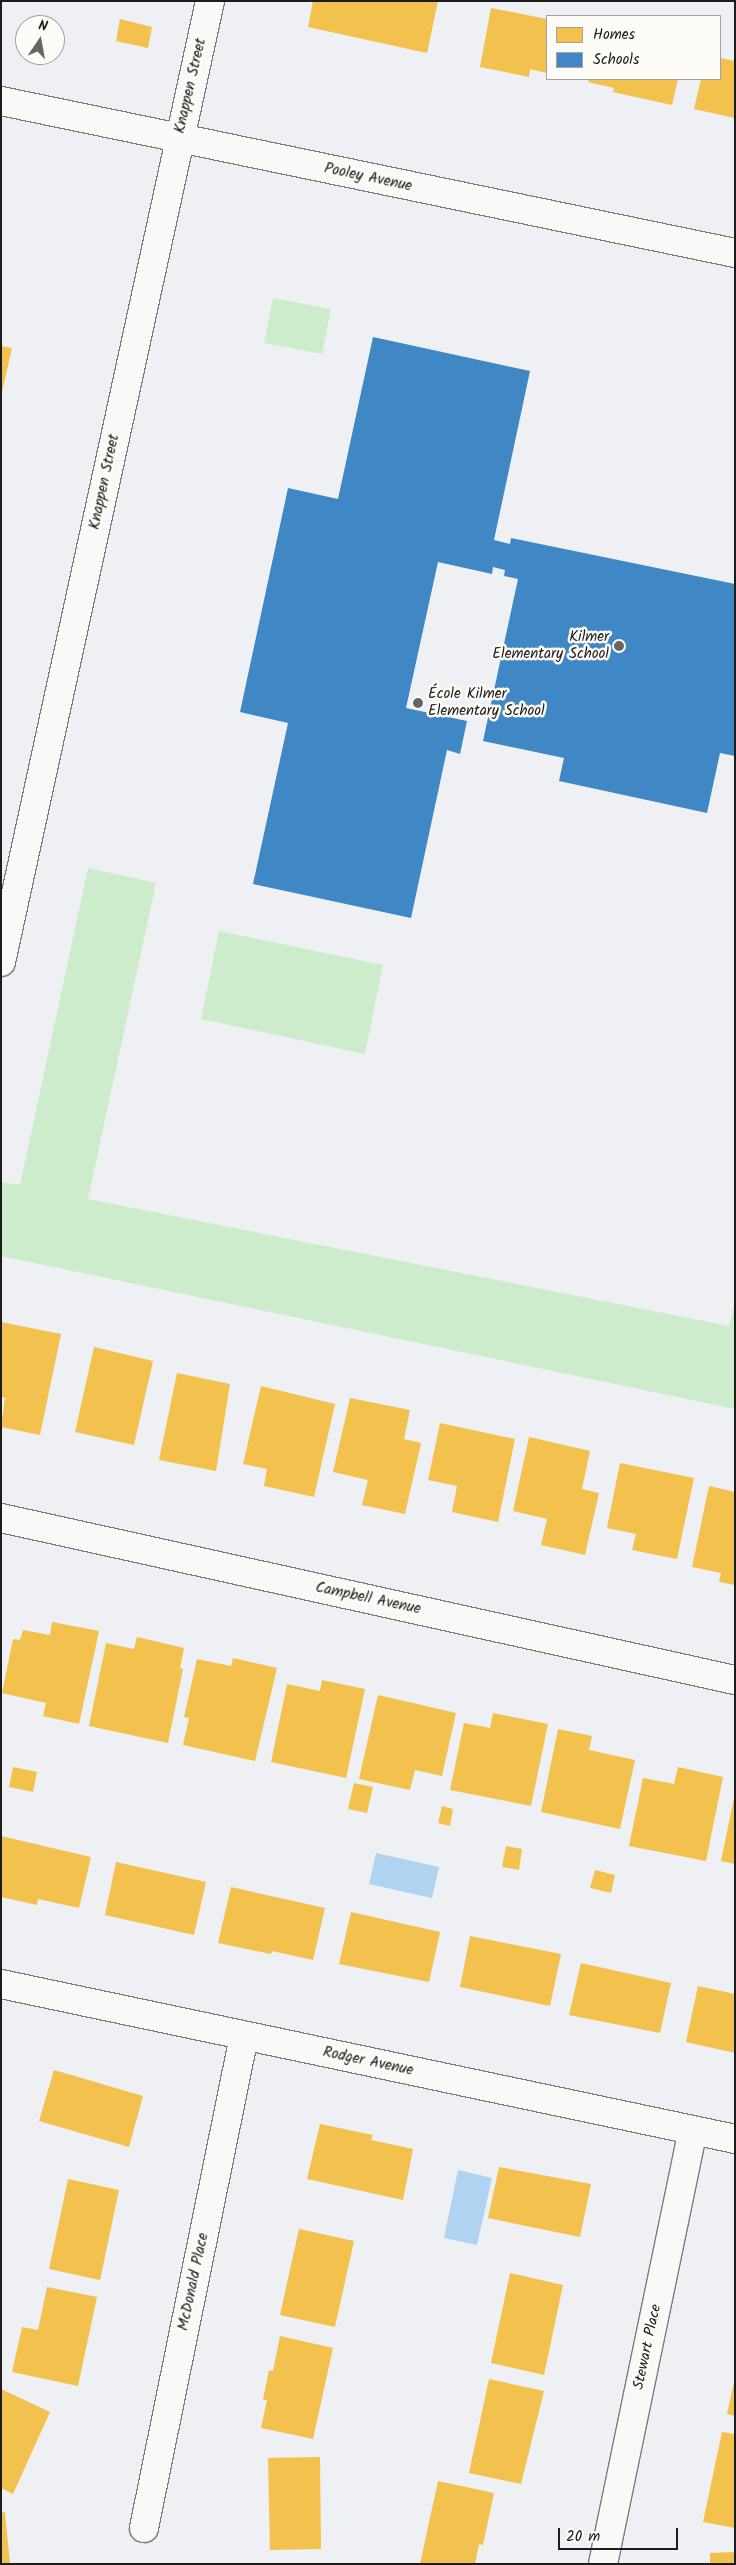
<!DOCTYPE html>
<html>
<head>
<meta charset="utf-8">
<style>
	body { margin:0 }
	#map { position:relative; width:736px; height:2565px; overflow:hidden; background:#eef0f3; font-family:Kalam,sans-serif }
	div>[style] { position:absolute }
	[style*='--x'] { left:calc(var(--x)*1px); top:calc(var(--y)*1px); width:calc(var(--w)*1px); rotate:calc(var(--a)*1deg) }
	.green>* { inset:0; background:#cceccc }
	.water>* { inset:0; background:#b0d3f2 }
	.homes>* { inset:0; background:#f2c14e }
	.schools>* { inset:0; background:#3f88c5 }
	.roads { filter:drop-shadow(1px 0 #7a7b7d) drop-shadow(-1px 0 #7a7b7d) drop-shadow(0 1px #7a7b7d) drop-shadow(0 -1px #7a7b7d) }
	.minor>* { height:28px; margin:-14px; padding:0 14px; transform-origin:14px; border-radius:14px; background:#f9f9f8 }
	.tertiary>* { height:28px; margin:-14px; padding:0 14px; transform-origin:14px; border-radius:14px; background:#f9f9f8 }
	.dots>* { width:14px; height:14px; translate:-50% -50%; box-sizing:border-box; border:2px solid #fdfcf7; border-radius:50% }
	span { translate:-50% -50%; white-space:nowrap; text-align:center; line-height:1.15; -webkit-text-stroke:5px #fdfcf7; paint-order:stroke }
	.street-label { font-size:15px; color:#1c1c1c }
	.poi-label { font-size:15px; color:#1c1c1c }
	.right { translate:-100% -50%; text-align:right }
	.left { translate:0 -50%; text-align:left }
	.frame { position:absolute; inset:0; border:2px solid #1c1c1c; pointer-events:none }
	.legend { position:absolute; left:546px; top:15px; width:175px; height:65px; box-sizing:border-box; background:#fdfcf7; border:1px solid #a3a29f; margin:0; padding:6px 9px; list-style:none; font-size:15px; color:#1c1c1c }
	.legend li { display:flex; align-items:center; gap:10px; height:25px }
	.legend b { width:25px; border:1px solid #a3a29f }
	.north { position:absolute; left:15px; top:15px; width:50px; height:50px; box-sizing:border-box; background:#fdfcf7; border:1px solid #a3a29f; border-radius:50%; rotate:12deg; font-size:14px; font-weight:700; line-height:20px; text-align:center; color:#1c1c1c }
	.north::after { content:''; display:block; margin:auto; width:18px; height:22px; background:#666667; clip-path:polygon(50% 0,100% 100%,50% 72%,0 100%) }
	.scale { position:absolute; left:558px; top:2528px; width:120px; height:22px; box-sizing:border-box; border:2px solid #1c1c1c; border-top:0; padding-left:6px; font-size:15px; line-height:18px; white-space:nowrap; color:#1c1c1c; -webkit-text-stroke:4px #fdfcf7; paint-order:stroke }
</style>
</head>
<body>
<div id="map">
	<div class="green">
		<div style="clip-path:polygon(273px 298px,331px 309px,322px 354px,264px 343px)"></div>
		<div style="clip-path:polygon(88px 868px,156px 883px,88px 1199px,729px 1326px,735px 1301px,735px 1409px,1px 1256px,1px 1182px,20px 1185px)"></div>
		<div style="clip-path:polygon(219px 931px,383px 965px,365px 1054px,201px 1019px)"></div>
	</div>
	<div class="water">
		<div style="clip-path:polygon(376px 1853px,439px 1867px,432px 1898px,369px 1884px)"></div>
		<div style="clip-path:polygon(458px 2170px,492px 2178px,477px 2245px,444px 2238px)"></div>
	</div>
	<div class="homes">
		<div style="clip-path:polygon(313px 1px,438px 1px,427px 53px,308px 27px)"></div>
		<div style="clip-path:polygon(491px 8px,547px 19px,547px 73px,530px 69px,529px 77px,480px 67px)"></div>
		<div style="clip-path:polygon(120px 19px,152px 27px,148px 48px,116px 41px)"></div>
		<div style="clip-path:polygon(720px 58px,735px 61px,735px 118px,694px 109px,701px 79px,720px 79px)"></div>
		<div style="clip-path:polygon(589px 79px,678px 79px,672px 105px,613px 92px,614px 88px,588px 82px)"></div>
		<div style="clip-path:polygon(1px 346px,12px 348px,2px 392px,1px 392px)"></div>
		<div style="clip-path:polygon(1px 1322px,61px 1334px,40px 1435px,1px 1427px,5px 1398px,1px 1397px)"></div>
		<div style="clip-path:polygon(94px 1347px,153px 1361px,134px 1445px,75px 1432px)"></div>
		<div style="clip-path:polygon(177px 1373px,230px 1384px,216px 1471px,159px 1460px)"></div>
		<div style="clip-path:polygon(261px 1386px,335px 1404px,314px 1497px,264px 1486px,267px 1469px,243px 1464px)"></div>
		<div style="clip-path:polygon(350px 1398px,410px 1410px,404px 1439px,421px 1443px,405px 1514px,362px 1505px,368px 1480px,333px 1472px)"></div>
		<div style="clip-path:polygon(440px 1423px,515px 1439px,498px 1522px,452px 1512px,457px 1486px,428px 1480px)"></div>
		<div style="clip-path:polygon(529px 1437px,590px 1451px,582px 1489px,599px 1493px,585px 1555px,541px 1545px,547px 1519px,513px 1511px)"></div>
		<div style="clip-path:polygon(620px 1463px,694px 1478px,677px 1559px,632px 1550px,636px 1534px,607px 1528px)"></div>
		<div style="clip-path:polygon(709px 1486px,735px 1492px,735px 1585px,719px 1582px,721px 1573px,692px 1567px)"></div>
		<div style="clip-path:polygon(52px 1622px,99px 1631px,79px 1724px,43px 1716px,46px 1703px,2px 1693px,13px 1639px,20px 1640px,23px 1630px,50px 1635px)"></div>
		<div style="clip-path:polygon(137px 1637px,184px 1648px,180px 1668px,183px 1669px,168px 1743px,89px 1726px,106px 1643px,134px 1649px)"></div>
		<div style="clip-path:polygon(233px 1658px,277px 1668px,255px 1761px,183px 1745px,189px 1718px,184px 1717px,197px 1659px,231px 1666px)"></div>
		<div style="clip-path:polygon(322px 1680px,365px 1689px,346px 1778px,271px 1762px,287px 1684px,320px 1691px)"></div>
		<div style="clip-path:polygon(378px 1695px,456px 1713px,442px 1776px,415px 1770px,410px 1790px,359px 1779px)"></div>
		<div style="clip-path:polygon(493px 1713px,548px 1724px,531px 1806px,450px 1790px,464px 1723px,490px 1728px)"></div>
		<div style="clip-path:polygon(558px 1729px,592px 1736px,589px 1750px,635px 1760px,620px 1829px,541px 1812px)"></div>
		<div style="clip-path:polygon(13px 1767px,37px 1772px,33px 1792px,9px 1787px)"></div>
		<div style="clip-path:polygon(678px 1767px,723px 1777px,706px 1861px,629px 1846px,643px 1778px,674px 1784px)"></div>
		<div style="clip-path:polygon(354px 1783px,373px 1787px,367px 1813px,348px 1809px)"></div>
		<div style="clip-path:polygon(734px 1798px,735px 1798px,735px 1864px,721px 1861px)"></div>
		<div style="clip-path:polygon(442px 1806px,453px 1809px,450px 1826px,438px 1823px)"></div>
		<div style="clip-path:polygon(1px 1836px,91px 1857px,79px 1908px,38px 1899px,37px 1905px,1px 1897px)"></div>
		<div style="clip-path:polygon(506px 1846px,522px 1849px,519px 1870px,502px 1867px)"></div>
		<div style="clip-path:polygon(116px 1862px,206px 1882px,194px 1935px,105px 1915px)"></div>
		<div style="clip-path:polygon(595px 1870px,615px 1875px,611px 1893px,590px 1888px)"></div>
		<div style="clip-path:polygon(231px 1887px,325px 1908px,313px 1960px,272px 1951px,271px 1954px,218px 1943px)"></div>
		<div style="clip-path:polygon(351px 1912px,440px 1932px,429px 1982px,339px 1964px)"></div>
		<div style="clip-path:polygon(470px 1936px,561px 1954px,550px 2006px,460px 1987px)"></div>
		<div style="clip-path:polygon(581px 1963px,671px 1983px,660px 2033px,569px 2015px)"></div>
		<div style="clip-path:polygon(698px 1986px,735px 1994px,735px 2053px,686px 2042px)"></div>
		<div style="clip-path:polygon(54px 2070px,143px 2096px,129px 2147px,39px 2121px)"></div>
		<div style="clip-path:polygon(320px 2124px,373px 2135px,371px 2140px,413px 2149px,403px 2200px,307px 2179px)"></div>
		<div style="clip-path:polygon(499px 2167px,591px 2184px,580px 2237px,488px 2218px)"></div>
		<div style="clip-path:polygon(68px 2179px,119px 2190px,100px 2280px,49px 2269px)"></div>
		<div style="clip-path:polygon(299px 2229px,354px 2241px,335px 2327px,280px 2315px)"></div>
		<div style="clip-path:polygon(510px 2273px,563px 2285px,544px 2375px,491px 2363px)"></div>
		<div style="clip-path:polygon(47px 2287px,97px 2297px,78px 2386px,12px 2372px,22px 2327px,38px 2330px)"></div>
		<div style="clip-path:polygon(280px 2336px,333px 2348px,313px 2439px,261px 2428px,267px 2400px,263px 2400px,269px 2370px,273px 2371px)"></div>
		<div style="clip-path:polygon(489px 2379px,544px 2391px,521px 2484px,469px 2473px)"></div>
		<div style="clip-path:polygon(734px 2382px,735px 2382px,735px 2416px,727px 2414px)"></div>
		<div style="clip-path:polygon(1px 2389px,50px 2412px,13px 2494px,1px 2488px)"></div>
		<div style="clip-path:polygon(722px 2432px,735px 2434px,735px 2528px,703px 2522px)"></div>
		<div style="clip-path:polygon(320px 2457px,321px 2549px,270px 2550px,268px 2458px)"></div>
		<div style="clip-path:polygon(438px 2481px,494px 2493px,483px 2545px,479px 2544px,475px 2564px,420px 2564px)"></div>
		<div style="clip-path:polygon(5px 2512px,10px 2564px,1px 2564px,1px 2513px)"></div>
		<div style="clip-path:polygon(735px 2552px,735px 2564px,710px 2564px,710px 2553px)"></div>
	</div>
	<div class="schools">
		<div style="clip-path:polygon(373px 337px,530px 371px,494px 540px,510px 544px,511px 538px,735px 584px,735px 756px,720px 753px,707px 813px,559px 781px,564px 758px,483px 741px,518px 579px,504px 576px,505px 570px,493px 567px,492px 574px,438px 562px,406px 708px,467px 721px,460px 754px,447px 750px,411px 918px,253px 884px,288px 723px,240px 712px,288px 488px,338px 499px)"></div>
	</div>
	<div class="roads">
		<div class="minor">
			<div style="--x:1;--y:962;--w:983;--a:-77.73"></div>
			<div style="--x:1;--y:1518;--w:752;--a:12.45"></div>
			<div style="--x:1;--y:1984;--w:750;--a:11.92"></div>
			<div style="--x:144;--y:2528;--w:502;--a:-78.51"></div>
			<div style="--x:603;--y:2564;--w:443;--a:-78.3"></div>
		</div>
		<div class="tertiary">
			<div style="--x:1;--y:101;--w:750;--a:11.7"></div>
		</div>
	</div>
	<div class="dots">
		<div style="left:619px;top:646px;background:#666667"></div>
		<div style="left:418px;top:703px;background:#666667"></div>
	</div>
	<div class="street-label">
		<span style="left:191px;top:86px;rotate:-77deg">Knappen Street</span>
		<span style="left:368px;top:178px;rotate:12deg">Pooley Avenue</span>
		<span style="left:105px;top:482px;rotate:-78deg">Knappen Street</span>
		<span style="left:368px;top:1599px;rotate:12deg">Campbell Avenue</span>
		<span style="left:368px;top:2062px;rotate:12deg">Rodger Avenue</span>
		<span style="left:194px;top:2282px;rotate:-78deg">McDonald Place</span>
		<span style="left:648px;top:2347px;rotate:-78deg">Stewart Place</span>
	</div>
	<div class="poi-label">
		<span class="right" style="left:609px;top:646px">Kilmer<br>Elementary School</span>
		<span class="left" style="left:428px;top:703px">École Kilmer<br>Elementary School</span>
	</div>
	<div class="frame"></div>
	<ul class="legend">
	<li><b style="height:14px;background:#f2c14e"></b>Homes</li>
	<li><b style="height:14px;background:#3f88c5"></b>Schools</li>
	</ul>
	<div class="north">N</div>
	<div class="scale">20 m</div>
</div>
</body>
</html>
